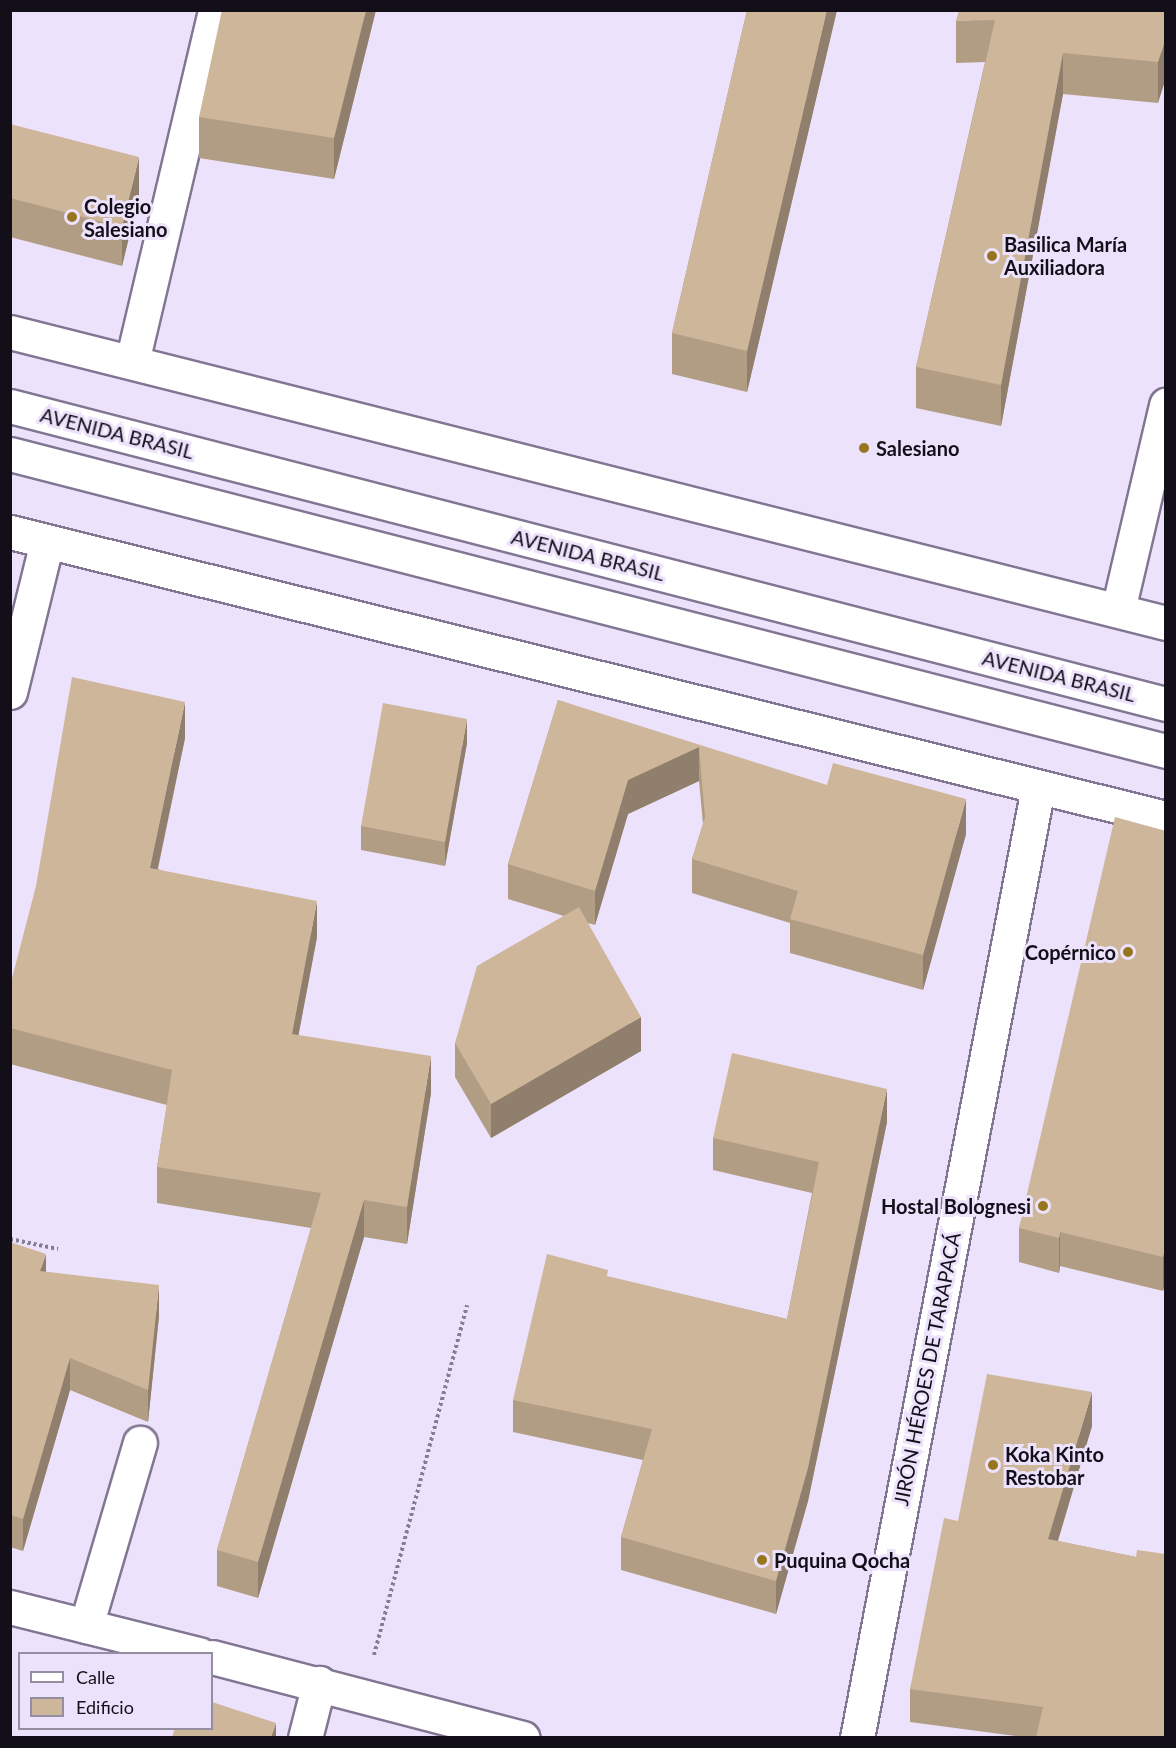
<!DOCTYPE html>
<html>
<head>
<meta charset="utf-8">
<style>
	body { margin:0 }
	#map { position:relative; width:1176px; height:1748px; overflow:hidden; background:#ece2fb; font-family:Lato,sans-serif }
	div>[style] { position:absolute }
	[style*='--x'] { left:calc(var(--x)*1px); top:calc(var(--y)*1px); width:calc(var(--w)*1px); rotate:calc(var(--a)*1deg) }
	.path>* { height:4px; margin-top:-2px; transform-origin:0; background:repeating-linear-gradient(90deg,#857e90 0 3px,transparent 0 6px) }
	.roads { filter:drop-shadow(2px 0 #827692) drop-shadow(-2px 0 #827692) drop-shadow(0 2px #827692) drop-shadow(0 -2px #827692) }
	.minor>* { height:33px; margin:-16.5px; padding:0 16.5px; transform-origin:16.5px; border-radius:16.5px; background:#fff }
	.major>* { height:33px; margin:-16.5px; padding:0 16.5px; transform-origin:16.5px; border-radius:16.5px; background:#fff }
	.wall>* { inset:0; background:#b19d84 }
	.shaded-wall>* { inset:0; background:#907f6c }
	.building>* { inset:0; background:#ceb69a }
	.dots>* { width:16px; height:16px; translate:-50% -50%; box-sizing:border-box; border:3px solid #ece2fb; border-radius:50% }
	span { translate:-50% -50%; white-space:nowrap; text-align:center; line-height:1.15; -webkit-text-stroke:6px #ece2fb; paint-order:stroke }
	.poi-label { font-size:20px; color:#130f19; font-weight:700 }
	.left { translate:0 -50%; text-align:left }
	.right { translate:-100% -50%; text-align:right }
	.street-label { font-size:20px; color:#130f19 }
	.frame { position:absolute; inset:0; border:12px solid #130f19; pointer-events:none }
	.legend { position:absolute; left:18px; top:1652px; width:195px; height:78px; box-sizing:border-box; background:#ece2fb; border:2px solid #958ea1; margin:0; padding:8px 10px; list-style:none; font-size:18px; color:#130f19 }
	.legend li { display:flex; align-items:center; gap:12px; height:30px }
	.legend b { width:30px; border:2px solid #958ea1 }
</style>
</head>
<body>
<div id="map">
	<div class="path">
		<div style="--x:10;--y:1239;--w:49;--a:11.8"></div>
		<div style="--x:374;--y:1655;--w:362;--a:-75.1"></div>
	</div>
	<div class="roads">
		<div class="minor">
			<div style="--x:132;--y:362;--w:362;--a:-76.7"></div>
			<div style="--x:10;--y:406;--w:1194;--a:14.46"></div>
			<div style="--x:10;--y:454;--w:1194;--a:14.41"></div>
			<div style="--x:1118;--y:610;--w:211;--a:-76.8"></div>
			<div style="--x:10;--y:692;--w:155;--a:-76.2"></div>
			<div style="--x:10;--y:1607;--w:195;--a:14"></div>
			<div style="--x:86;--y:1626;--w:191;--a:-73.6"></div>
			<div style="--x:212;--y:1657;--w:321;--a:14.6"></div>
			<div style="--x:305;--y:1738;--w:57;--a:-75.7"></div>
			<div style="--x:857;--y:1738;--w:968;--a:-79.22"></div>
		</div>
		<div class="major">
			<div style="--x:10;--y:332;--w:1192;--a:14.13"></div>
			<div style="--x:10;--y:532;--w:1191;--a:13.9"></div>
		</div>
	</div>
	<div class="wall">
		<div style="clip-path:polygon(376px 10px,334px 179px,199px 158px,199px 117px)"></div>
		<div style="clip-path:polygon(747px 10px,837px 10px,747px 392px,672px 374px,672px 333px)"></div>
		<div style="clip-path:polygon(1163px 10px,1158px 103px,1063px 94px,1001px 426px,916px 408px,916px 367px,985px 62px,956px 63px,956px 21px)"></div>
		<div style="clip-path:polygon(10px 124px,139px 196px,122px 266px,10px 237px)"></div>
		<div style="clip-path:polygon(558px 700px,966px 834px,923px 990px,790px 953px,790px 923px,692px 893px,692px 859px,703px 824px,699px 781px,628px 814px,595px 925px,588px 923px,641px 1051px,491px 1138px,455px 1077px,455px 1043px,564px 916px,508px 899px,508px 864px)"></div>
		<div style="clip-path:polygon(185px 738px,158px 869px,317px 937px,298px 1035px,431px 1093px,407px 1244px,364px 1237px,258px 1598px,217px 1586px,217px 1550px,311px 1228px,157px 1203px,157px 1167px,167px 1105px,10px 1064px,10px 986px)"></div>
		<div style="clip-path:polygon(467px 743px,445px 866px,361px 850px,361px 826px)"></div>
		<div style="clip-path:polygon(1166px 831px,1166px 1278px,1163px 1291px,1060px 1266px,1059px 1273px,1019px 1262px,1019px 1228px)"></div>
		<div style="clip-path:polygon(887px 1122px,808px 1501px,776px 1614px,621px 1570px,621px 1537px,643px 1460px,513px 1432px,513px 1400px,608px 1277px,787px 1319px,812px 1193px,713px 1170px,713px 1138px)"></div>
		<div style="clip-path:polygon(10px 1242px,46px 1272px,159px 1316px,148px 1422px,70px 1390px,23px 1551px,10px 1547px)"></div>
		<div style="clip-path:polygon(1092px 1426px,1058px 1541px,1136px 1557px,1166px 1737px,1023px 1737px,910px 1722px,910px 1689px,958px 1521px)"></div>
	</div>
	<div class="shaded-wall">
		<div style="clip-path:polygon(366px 10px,376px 10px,334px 179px,334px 138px)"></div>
		<div style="clip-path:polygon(827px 10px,837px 10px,747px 392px,747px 351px)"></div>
		<div style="clip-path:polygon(1166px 37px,1166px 78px,1158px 103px,1158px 62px)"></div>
		<div style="clip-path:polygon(1063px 53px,1063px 94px,1001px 426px,1001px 385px)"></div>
		<div style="clip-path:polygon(139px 157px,139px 196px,122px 266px,122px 227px)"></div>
		<div style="clip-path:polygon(185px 702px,185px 738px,150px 904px,150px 868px)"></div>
		<div style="clip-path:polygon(467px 719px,467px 743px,445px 866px,445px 842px)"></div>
		<div style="clip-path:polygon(699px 747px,699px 781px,628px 814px,595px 925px,595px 891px,628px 780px)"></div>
		<div style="clip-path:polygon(966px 799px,966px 834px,923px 990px,923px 955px)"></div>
		<div style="clip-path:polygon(317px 901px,317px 937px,292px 1070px,292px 1034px)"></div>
		<div style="clip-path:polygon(641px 1017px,641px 1051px,491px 1138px,491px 1104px)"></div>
		<div style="clip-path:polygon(431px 1056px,431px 1093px,407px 1244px,407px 1207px)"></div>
		<div style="clip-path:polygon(887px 1089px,887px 1122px,808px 1501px,776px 1614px,776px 1581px)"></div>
		<div style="clip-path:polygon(364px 1200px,364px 1237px,258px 1598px,258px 1562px)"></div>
		<div style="clip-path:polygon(1060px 1232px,1060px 1266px,1059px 1273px,1059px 1238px)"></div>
		<div style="clip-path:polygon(1166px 1243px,1166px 1278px,1163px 1291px,1163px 1257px)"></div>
		<div style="clip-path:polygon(46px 1254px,46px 1286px,40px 1271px)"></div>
		<div style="clip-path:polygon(159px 1285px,159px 1316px,148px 1422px,148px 1390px)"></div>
		<div style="clip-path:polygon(70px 1358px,70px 1390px,23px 1551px,23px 1519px)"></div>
		<div style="clip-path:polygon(1092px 1392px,1092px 1426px,1048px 1573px,1048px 1539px)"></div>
		<div style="clip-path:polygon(276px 1723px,276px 1737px,271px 1737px)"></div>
	</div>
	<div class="building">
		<div style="clip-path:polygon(222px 10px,366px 10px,334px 138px,199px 117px)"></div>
		<div style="clip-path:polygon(747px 10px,827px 10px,747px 351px,672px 333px)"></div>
		<div style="clip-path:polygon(959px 10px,1163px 10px,1166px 11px,1166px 37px,1158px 62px,1063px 53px,1001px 385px,916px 367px,995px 20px,956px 21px)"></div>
		<div style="clip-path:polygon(10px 124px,139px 157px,122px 227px,10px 198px)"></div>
		<div style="clip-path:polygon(72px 677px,185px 702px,150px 868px,317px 901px,292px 1034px,431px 1056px,407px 1207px,364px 1200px,258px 1562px,217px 1550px,321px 1193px,157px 1167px,172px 1070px,10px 1028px,10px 986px,36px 886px)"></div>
		<div style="clip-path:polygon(558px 700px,827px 785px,833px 763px,966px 799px,923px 955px,790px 919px,798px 891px,692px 859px,705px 817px,699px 747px,628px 780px,595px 891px,508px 864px)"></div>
		<div style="clip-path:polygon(383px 703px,467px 719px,445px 842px,361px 826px)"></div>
		<div style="clip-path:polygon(1115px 817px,1166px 831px,1166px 1243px,1163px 1257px,1060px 1232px,1059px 1238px,1019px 1228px)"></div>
		<div style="clip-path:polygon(579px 907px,641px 1017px,491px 1104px,455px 1043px,477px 966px)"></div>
		<div style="clip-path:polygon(732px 1053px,887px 1089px,808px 1468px,776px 1581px,621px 1537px,652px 1429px,513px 1400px,547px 1254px,608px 1270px,607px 1276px,787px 1319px,819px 1162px,713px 1138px)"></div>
		<div style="clip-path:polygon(10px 1242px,46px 1254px,40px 1271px,159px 1285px,148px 1390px,70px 1358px,23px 1519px,10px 1515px)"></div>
		<div style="clip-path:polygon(987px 1374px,1092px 1392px,1048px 1539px,1136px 1557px,1137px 1550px,1166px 1554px,1166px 1737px,1036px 1737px,1043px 1707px,910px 1689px,944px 1518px,958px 1521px)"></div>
		<div style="clip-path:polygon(212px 1702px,276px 1723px,271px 1737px,172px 1737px,175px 1728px,212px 1728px)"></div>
	</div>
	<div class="dots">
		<div style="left:72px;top:217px;background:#98751f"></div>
		<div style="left:992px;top:256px;background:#98751f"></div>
		<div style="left:864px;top:448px;background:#98751f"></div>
		<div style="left:1128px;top:952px;background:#98751f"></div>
		<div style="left:1043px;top:1206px;background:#98751f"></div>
		<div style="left:993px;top:1465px;background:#98751f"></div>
		<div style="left:762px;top:1560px;background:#98751f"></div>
	</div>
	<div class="poi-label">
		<span class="left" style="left:84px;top:218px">Colegio<br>Salesiano</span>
		<span class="left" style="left:1004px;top:256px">Basilica María<br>Auxiliadora</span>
		<span class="left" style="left:876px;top:448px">Salesiano</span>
		<span class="right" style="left:1116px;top:952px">Copérnico</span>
		<span class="right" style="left:1031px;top:1206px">Hostal Bolognesi</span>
		<span class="left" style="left:1005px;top:1466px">Koka Kinto<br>Restobar</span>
		<span class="left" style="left:774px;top:1560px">Puquina Qocha</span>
	</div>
	<div class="street-label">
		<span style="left:117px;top:433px;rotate:14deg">AVENIDA BRASIL</span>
		<span style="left:588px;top:555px;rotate:14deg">AVENIDA BRASIL</span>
		<span style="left:1059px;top:676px;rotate:14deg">AVENIDA BRASIL</span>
		<span style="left:927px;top:1369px;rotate:-79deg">JIRÓN HÉROES DE TARAPACÁ</span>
	</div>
	<div class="frame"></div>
	<ul class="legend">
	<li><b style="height:8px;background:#fff"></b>Calle</li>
	<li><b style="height:16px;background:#ceb69a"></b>Edificio</li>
	</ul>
</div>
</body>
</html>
